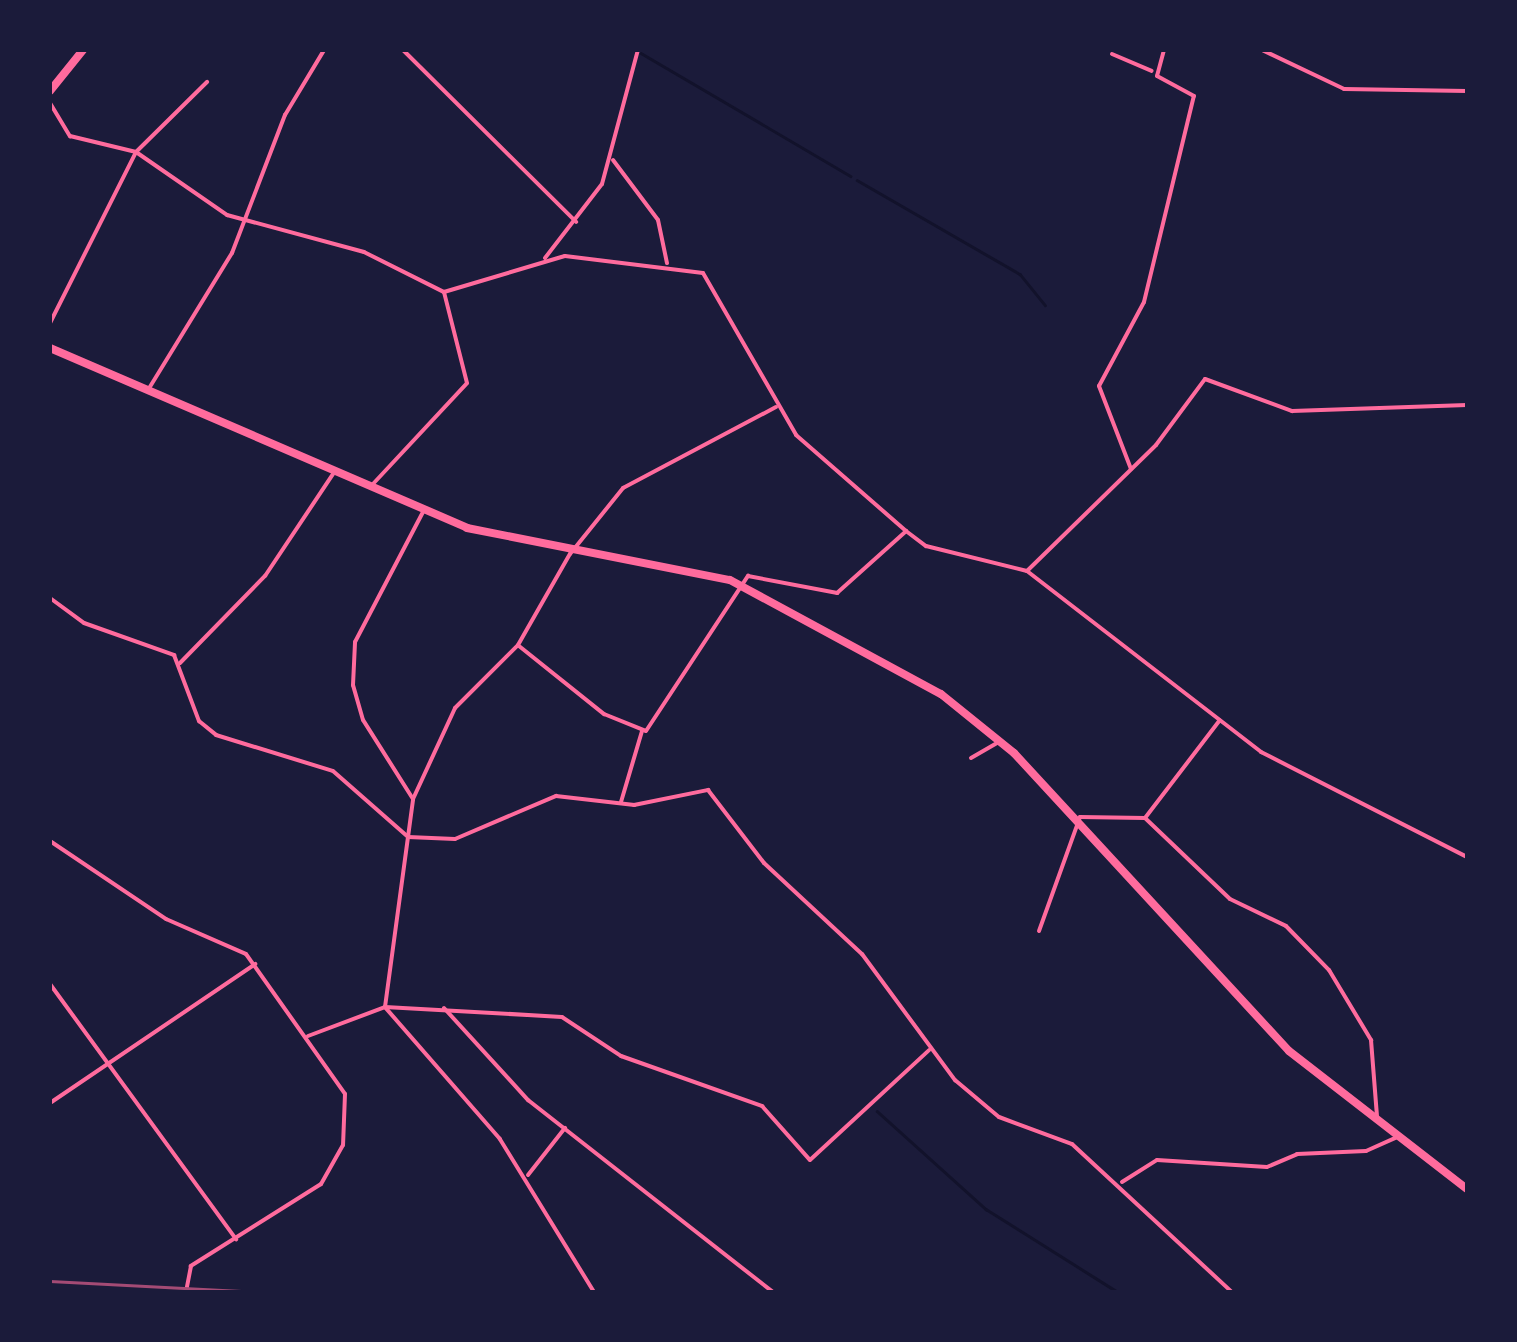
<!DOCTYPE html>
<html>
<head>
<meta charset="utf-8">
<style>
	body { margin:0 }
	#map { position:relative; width:1517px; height:1342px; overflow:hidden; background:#1b1b3a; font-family:Commissioner,sans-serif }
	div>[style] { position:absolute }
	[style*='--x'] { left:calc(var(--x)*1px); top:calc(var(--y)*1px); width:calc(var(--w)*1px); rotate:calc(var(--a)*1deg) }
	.stream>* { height:2.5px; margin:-1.25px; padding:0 1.25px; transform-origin:1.25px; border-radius:1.25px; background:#12122b }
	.minor>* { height:4px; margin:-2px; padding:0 2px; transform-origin:2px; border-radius:2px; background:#ff6b9d }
	.primary>* { height:8px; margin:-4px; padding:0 4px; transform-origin:4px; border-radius:4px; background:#ff6b9d }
	.rail>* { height:2.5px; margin:-1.25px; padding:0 1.25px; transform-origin:1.25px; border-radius:1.25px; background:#a44b75 }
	span { translate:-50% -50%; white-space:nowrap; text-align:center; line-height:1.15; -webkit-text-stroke:8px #1b1b3a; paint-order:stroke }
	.frame { position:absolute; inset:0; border:52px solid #1b1b3a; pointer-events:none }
</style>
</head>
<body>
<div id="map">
	<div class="stream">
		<div style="--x:641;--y:53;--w:243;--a:30.4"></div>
		<div style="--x:857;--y:180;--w:188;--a:30"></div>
		<div style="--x:1020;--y:274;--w:40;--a:51"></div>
		<div style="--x:877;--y:1111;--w:147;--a:42"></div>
		<div style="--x:986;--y:1209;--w:156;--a:32.2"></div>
	</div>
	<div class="minor">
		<div style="--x:403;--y:50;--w:244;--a:44.8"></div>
		<div style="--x:1262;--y:50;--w:91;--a:25.4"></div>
		<div style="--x:1344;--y:89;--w:123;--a:0.9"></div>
		<div style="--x:1112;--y:54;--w:43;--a:23"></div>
		<div style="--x:50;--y:103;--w:39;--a:59"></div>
		<div style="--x:70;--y:136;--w:68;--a:13.6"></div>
		<div style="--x:136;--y:152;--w:111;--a:34.7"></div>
		<div style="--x:227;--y:215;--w:142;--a:15.1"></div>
		<div style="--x:364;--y:252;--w:89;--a:26.6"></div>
		<div style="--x:444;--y:292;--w:126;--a:-16.6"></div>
		<div style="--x:565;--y:256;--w:139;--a:7"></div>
		<div style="--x:703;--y:273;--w:187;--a:60.1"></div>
		<div style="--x:796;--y:435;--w:146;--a:41.1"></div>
		<div style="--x:906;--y:531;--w:25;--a:37"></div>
		<div style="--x:926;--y:546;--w:104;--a:13.9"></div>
		<div style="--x:1027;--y:571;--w:296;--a:37.7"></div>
		<div style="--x:1261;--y:752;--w:231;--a:27"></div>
		<div style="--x:613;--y:160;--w:75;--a:53.1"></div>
		<div style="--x:658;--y:220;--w:44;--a:78.2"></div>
		<div style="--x:545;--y:258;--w:93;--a:-52.4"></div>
		<div style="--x:602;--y:184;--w:139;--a:-75"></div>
		<div style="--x:50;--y:323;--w:191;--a:-63.3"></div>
		<div style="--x:136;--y:152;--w:100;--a:-44.6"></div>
		<div style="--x:148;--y:390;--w:161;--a:-58.5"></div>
		<div style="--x:232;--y:253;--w:148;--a:-69"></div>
		<div style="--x:285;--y:115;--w:76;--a:-59"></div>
		<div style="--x:1131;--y:469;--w:89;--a:-111.1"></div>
		<div style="--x:1099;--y:386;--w:95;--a:-61.8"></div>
		<div style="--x:1144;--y:302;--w:212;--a:-76.4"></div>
		<div style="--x:1194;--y:96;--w:42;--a:-151.6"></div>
		<div style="--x:1157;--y:76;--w:27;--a:-75"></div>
		<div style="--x:372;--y:485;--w:139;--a:-47"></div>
		<div style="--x:467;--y:383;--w:94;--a:-104.2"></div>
		<div style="--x:1027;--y:571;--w:180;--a:-44.3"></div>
		<div style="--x:1156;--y:445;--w:82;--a:-53.4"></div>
		<div style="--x:1205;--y:379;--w:93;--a:20.2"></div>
		<div style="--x:1292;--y:411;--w:175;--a:-2"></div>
		<div style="--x:50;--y:598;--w:42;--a:36.3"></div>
		<div style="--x:84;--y:623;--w:96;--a:19.6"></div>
		<div style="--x:174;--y:655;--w:71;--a:69.3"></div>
		<div style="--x:199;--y:721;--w:22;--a:39"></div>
		<div style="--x:216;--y:735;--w:122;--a:17.1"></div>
		<div style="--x:333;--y:771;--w:100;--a:41.3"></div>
		<div style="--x:408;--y:837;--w:47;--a:2.4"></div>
		<div style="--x:455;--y:839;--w:110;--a:-23.1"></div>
		<div style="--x:556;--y:796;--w:79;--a:6.6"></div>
		<div style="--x:634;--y:805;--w:76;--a:-11.5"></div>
		<div style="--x:708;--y:790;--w:92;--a:52.5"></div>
		<div style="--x:764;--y:863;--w:134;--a:42.9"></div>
		<div style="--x:862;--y:954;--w:157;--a:53.6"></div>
		<div style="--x:955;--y:1080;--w:57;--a:40.1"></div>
		<div style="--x:999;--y:1117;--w:78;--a:20.3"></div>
		<div style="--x:1072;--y:1144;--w:218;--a:42.8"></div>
		<div style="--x:519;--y:646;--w:109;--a:38.7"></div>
		<div style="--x:604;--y:714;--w:45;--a:22"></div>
		<div style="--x:646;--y:731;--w:186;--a:-56.7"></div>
		<div style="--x:748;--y:576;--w:91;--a:10.8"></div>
		<div style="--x:837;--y:593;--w:93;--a:-41.9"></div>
		<div style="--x:180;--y:663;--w:122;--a:-45.7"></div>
		<div style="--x:265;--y:576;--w:123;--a:-56.3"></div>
		<div style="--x:971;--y:758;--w:30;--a:-30"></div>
		<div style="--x:413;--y:799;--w:93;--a:-122.3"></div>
		<div style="--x:363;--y:720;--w:36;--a:-106"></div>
		<div style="--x:353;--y:685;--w:43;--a:-87.3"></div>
		<div style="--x:355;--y:642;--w:147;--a:-62.4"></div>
		<div style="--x:621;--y:802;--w:74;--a:-73.5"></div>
		<div style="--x:1145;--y:818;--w:123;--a:-52.6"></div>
		<div style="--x:50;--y:841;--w:140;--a:33.9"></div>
		<div style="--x:166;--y:919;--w:87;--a:23.6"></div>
		<div style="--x:246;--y:954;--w:171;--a:54.7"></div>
		<div style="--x:345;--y:1094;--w:51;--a:92.2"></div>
		<div style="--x:343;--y:1145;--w:45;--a:119.4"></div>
		<div style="--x:321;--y:1184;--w:154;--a:147.8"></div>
		<div style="--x:191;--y:1266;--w:26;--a:101"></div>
		<div style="--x:1039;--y:931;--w:121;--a:-70.2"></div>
		<div style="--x:1080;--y:817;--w:65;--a:0.9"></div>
		<div style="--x:1145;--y:818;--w:117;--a:43.6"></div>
		<div style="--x:1230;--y:899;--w:62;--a:25.7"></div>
		<div style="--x:1286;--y:926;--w:62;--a:45.7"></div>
		<div style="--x:1329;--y:970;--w:82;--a:59"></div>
		<div style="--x:1371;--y:1040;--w:77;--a:85.5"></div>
		<div style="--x:50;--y:984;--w:316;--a:53.9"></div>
		<div style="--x:444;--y:1008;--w:125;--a:47.6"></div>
		<div style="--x:528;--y:1100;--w:311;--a:38.1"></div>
		<div style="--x:308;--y:1036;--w:82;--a:-20.6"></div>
		<div style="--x:385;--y:1007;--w:177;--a:3.2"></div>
		<div style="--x:562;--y:1017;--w:71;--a:33.5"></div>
		<div style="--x:621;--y:1056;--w:150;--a:19.5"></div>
		<div style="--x:762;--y:1106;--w:72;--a:48.4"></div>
		<div style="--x:810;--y:1160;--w:162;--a:-42.7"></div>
		<div style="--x:50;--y:1103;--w:248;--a:-34.1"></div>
		<div style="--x:528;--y:1175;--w:60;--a:-51.8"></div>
		<div style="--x:1122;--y:1182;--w:41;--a:-32.2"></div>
		<div style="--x:1157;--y:1160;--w:110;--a:3.6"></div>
		<div style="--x:1267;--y:1167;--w:33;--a:-23"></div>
		<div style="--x:1297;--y:1154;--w:69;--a:-2.5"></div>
		<div style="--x:1366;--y:1151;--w:34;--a:-24"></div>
		<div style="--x:594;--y:1292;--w:180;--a:-121.6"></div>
		<div style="--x:500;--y:1139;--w:175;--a:-131.1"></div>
		<div style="--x:385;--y:1007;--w:210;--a:-82.3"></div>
		<div style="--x:413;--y:799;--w:100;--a:-65.2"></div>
		<div style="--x:455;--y:708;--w:89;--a:-45"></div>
		<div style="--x:518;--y:645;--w:105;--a:-60.3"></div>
		<div style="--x:570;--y:554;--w:85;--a:-51.2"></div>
		<div style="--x:623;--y:488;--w:173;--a:-27.9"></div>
	</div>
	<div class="primary">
		<div style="--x:50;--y:91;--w:53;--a:-51.2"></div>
		<div style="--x:50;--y:348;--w:454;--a:23.3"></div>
		<div style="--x:467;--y:528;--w:268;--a:11.2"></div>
		<div style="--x:730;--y:580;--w:240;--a:28.4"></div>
		<div style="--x:941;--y:694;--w:94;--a:38.9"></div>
		<div style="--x:1014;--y:753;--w:405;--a:47.3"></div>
		<div style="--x:1289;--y:1051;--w:225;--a:37.8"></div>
	</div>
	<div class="rail">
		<div style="--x:50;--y:1281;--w:210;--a:3"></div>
	</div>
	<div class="frame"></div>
</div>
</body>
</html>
